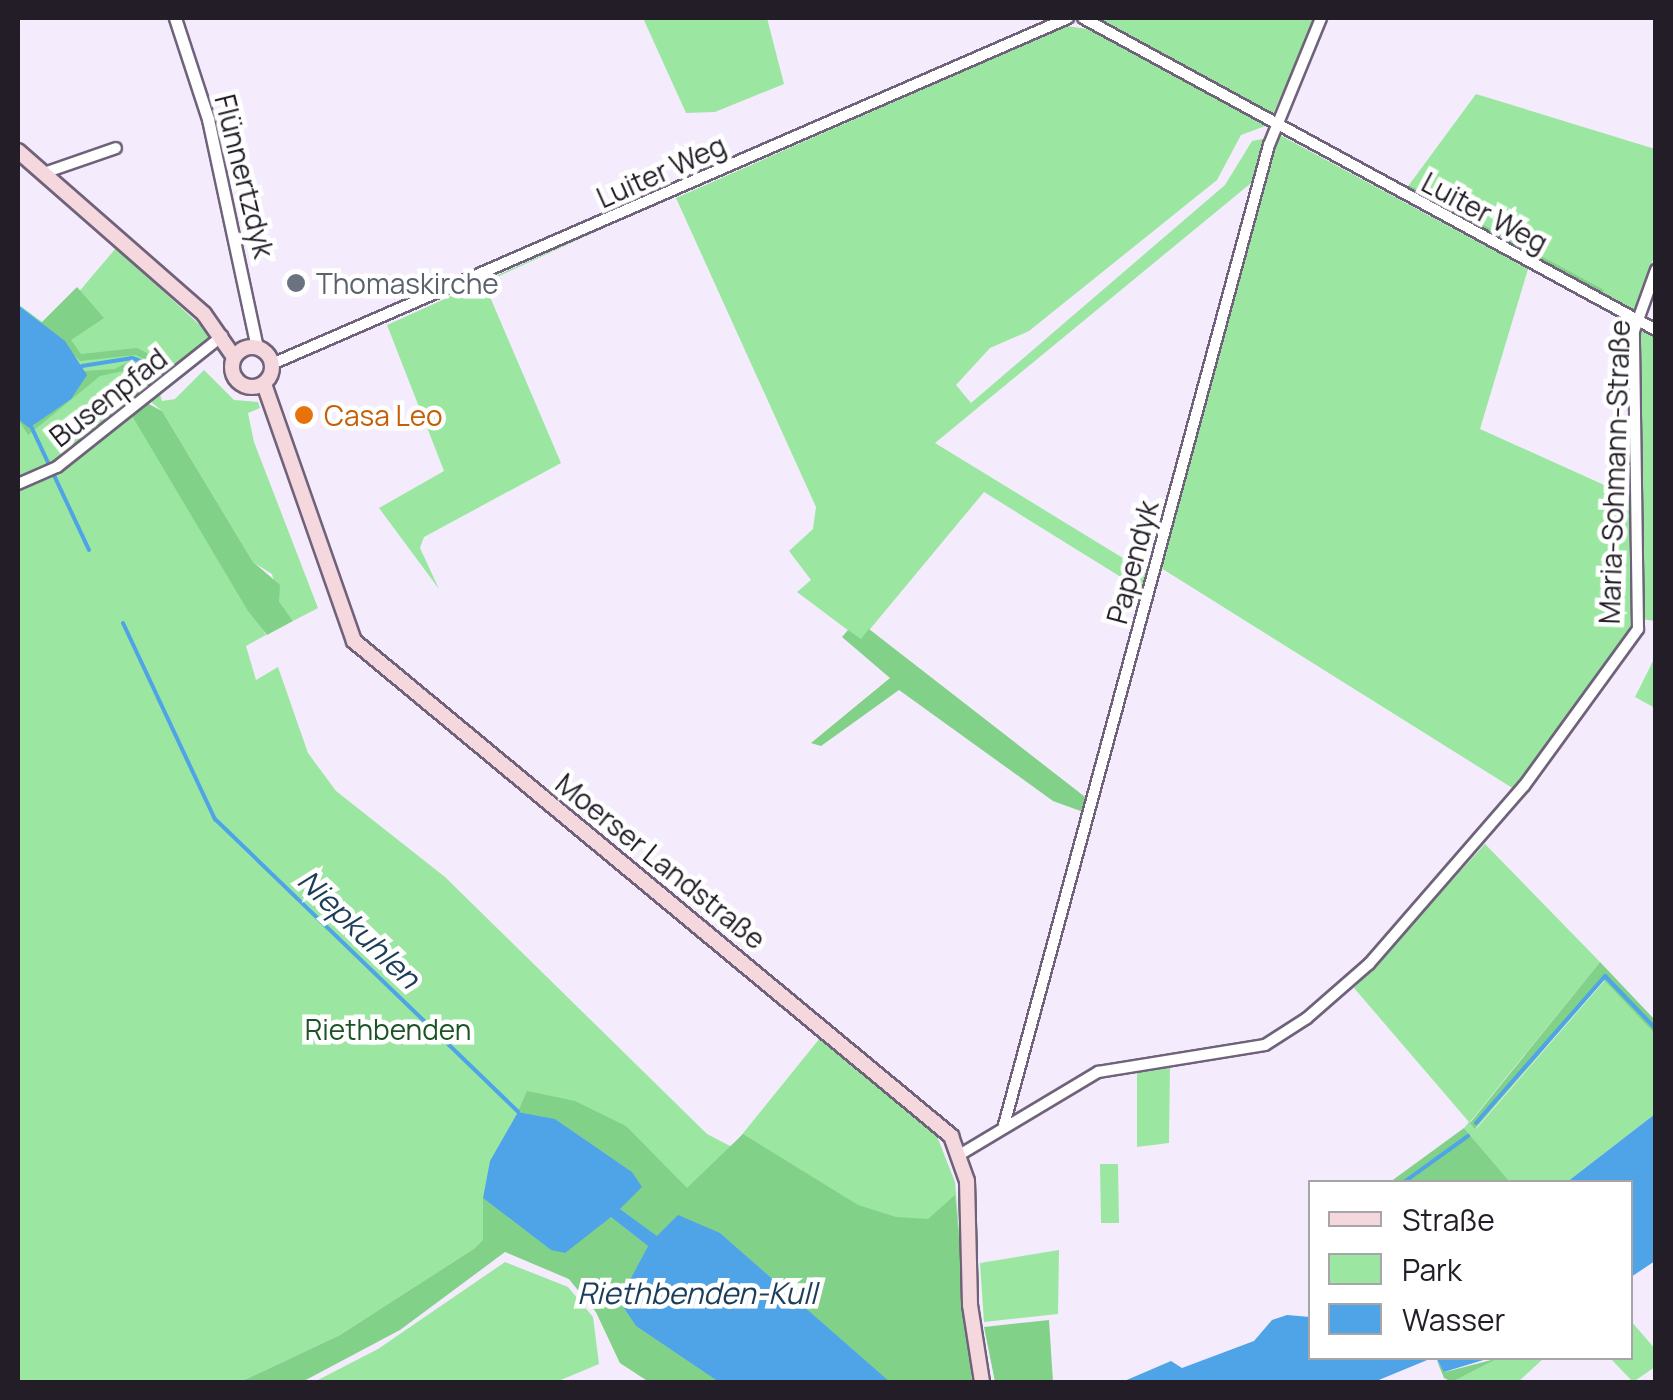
<!DOCTYPE html>
<html>
<head>
<meta charset="utf-8">
<style>
	body { margin:0 }
	#map { position:relative; width:1673px; height:1400px; overflow:hidden; background:#f4ecfc; font-family:Manrope,sans-serif }
	div>[style] { position:absolute }
	[style*='--x'] { left:calc(var(--x)*1px); top:calc(var(--y)*1px); width:calc(var(--w)*1px); rotate:calc(var(--a)*1deg) }
	.green>* { inset:0; background:#9be7a1 }
	.forest>* { inset:0; background:#81d188 }
	.water>* { inset:0; background:#4fa3e7 }
	.stream>* { height:4px; margin:-2px; padding:0 2px; transform-origin:2px; border-radius:2px; background:#4fa3e7 }
	.roads { filter:drop-shadow(2px 0 #6f627a) drop-shadow(-2px 0 #6f627a) drop-shadow(0 2px #6f627a) drop-shadow(0 -2px #6f627a) }
	.minor>* { height:10px; margin:-5px; padding:0 5px; transform-origin:5px; border-radius:5px; background:#fff }
	.tertiary>* { height:11px; margin:-5.5px; padding:0 5.5px; transform-origin:5.5px; border-radius:5.5px; background:#fff }
	.secondary>* { height:14px; margin:-7px; padding:0 7px; transform-origin:7px; border-radius:7px; background:#f5d7de }
	.secondary>.ring { margin:-7px; padding:0; box-sizing:content-box; background:none; border:14px solid #f5d7de; border-radius:50% }
	.dots>* { width:28px; height:28px; translate:-50% -50%; box-sizing:border-box; border:5px solid #fff; border-radius:50% }
	span { translate:-50% -50%; white-space:nowrap; text-align:center; line-height:1.15; -webkit-text-stroke:9px #fff; paint-order:stroke }
	.street-label { font-size:28px; color:#221d26 }
	.worship-label { font-size:28px; color:#5b616d }
	.left { translate:0 -50%; text-align:left }
	.food-label { font-size:28px; color:#c56008 }
	.park-label { font-size:28px; color:#1d5426 }
	.water-label { font-size:30px; color:#1b3d59; font-style:italic }
	.frame { position:absolute; inset:0; border:20px solid #221d26; pointer-events:none }
	.legend { position:absolute; left:1308px; top:1180px; width:325px; height:180px; box-sizing:border-box; background:#fff; border:2px solid #a7a5a8; margin:0; padding:12px 18px; list-style:none; font-size:30px; color:#221d26 }
	.legend li { display:flex; align-items:center; gap:20px; height:50px }
	.legend b { width:50px; border:2px solid #a7a5a8 }
</style>
</head>
<body>
<div id="map">
	<div class="green">
		<div style="clip-path:polygon(643px 18px,767px 18px,784px 84px,715px 112px,686px 113px)"></div>
		<div style="clip-path:polygon(1092px 18px,1315px 18px,1272px 116px)"></div>
		<div style="clip-path:polygon(1066px 26px,1095px 30px,1268px 125px,1241px 135px,1217px 180px,1029px 331px,990px 348px,956px 385px,971px 403px,1225px 185px,1252px 141px,1268px 138px,1256px 179px,935px 443px,1149px 574px,1145px 592px,984px 492px,861px 640px,797px 592px,811px 580px,789px 551px,813px 529px,816px 507px,676px 198px)"></div>
		<div style="clip-path:polygon(1476px 94px,1655px 149px,1655px 254px,1634px 312px,1409px 185px)"></div>
		<div style="clip-path:polygon(1278px 134px,1528px 269px,1480px 429px,1633px 498px,1635px 629px,1514px 789px,1161px 568px)"></div>
		<div style="clip-path:polygon(673px 196px,484px 283px,561px 463px,424px 537px,420px 548px,439px 589px,379px 508px,444px 471px,387px 325px)"></div>
		<div style="clip-path:polygon(116px 248px,214px 338px,129px 404px,266px 635px,246px 646px,256px 680px,278px 667px,308px 753px,336px 791px,445px 877px,707px 1134px,732px 1147px,820px 1038px,935px 1131px,955px 1182px,972px 1382px,650px 1382px,620px 1363px,596px 1312px,569px 1279px,504px 1251px,475px 1248px,340px 1335px,240px 1382px,18px 1382px,18px 304px,49px 327px)"></div>
		<div style="clip-path:polygon(1638px 329px,1655px 338px,1655px 621px,1641px 619px)"></div>
		<div style="clip-path:polygon(204px 370px,234px 400px,258px 402px,260px 408px,248px 413px,254px 442px,318px 608px,293px 621px,279px 601px,272px 574px,253px 562px,162px 411px,150px 401px,160px 394px,162px 401px,175px 399px)"></div>
		<div style="clip-path:polygon(1655px 657px,1655px 708px,1635px 697px)"></div>
		<div style="clip-path:polygon(1485px 844px,1600px 962px,1470px 1122px,1476px 1129px,1605px 980px,1655px 1034px,1655px 1114px,1567px 1182px,1510px 1182px,1464px 1128px,1469px 1122px,1354px 988px)"></div>
		<div style="clip-path:polygon(1170px 1066px,1169px 1143px,1137px 1147px,1137px 1070px)"></div>
		<div style="clip-path:polygon(1100px 1164px,1118px 1164px,1119px 1223px,1101px 1223px)"></div>
		<div style="clip-path:polygon(1059px 1250px,1058px 1314px,984px 1322px,980px 1263px)"></div>
		<div style="clip-path:polygon(505px 1262px,568px 1287px,593px 1317px,599px 1364px,556px 1382px,314px 1382px,378px 1349px)"></div>
		<div style="clip-path:polygon(1631px 1321px,1656px 1350px,1655px 1367px,1633px 1382px,1610px 1358px,1630px 1358px)"></div>
		<div style="clip-path:polygon(1499px 1358px,1544px 1358px,1518px 1382px,1452px 1382px)"></div>
	</div>
	<div class="forest">
		<div style="clip-path:polygon(1409px 185px,1604px 290px,1602px 294px,1407px 189px)"></div>
		<div style="clip-path:polygon(77px 287px,104px 318px,71px 340px,81px 354px,137px 348px,175px 367px,158px 380px,137px 368px,100px 376px,28px 435px,18px 419px,32px 427px,85px 371px,115px 369px,133px 359px,161px 367px,136px 355px,80px 361px,41px 323px)"></div>
		<div style="clip-path:polygon(145px 402px,162px 411px,253px 562px,280px 585px,279px 601px,293px 621px,267px 635px,248px 611px,131px 414px)"></div>
		<div style="clip-path:polygon(869px 629px,1089px 800px,1086px 813px,1053px 801px,899px 690px,821px 746px,811px 743px,890px 678px,842px 637px,848px 630px,861px 639px)"></div>
		<div style="clip-path:polygon(1600px 962px,1655px 1020px,1655px 1034px,1604px 980px,1475px 1129px,1470px 1123px)"></div>
		<div style="clip-path:polygon(527px 1091px,575px 1101px,626px 1126px,687px 1188px,743px 1134px,858px 1205px,896px 1217px,928px 1219px,955px 1195px,972px 1382px,890px 1382px,720px 1233px,657px 1236px,620px 1209px,641px 1187px,632px 1172px,555px 1119px,518px 1112px)"></div>
		<div style="clip-path:polygon(1464px 1128px,1510px 1182px,1390px 1182px)"></div>
		<div style="clip-path:polygon(483px 1198px,551px 1250px,611px 1217px,648px 1246px,619px 1302px,636px 1326px,719px 1382px,649px 1382px,620px 1363px,596px 1312px,569px 1279px,505px 1252px,400px 1330px,302px 1382px,240px 1382px,340px 1335px,475px 1248px,483px 1240px)"></div>
		<div style="clip-path:polygon(1049px 1320px,1053px 1382px,995px 1382px,984px 1327px)"></div>
		<div style="clip-path:polygon(1499px 1358px,1452px 1382px,1444px 1378px,1437px 1361px,1445px 1372px)"></div>
	</div>
	<div class="water">
		<div style="clip-path:polygon(18px 305px,65px 341px,87px 375px,71px 399px,29px 428px,18px 419px)"></div>
		<div style="clip-path:polygon(518px 1112px,555px 1119px,632px 1172px,642px 1187px,620px 1209px,657px 1236px,678px 1215px,720px 1233px,890px 1382px,719px 1382px,636px 1326px,619px 1301px,648px 1246px,611px 1217px,565px 1253px,551px 1250px,483px 1198px,490px 1161px)"></div>
		<div style="clip-path:polygon(1655px 1114px,1655px 1261px,1631px 1277px,1630px 1182px,1567px 1182px)"></div>
		<div style="clip-path:polygon(1287px 1315px,1310px 1317px,1310px 1358px,1432px 1358px,1374px 1382px,1122px 1382px,1171px 1361px,1182px 1368px,1254px 1341px,1272px 1320px)"></div>
		<div style="clip-path:polygon(1436px 1358px,1490px 1358px,1444px 1372px)"></div>
	</div>
	<div class="stream">
		<div style="--x:82;--y:366;--w:51;--a:-9.1"></div>
		<div style="--x:132;--y:358;--w:28;--a:19"></div>
		<div style="--x:30;--y:424;--w:139;--a:64.9"></div>
		<div style="--x:123;--y:623;--w:217;--a:64.9"></div>
		<div style="--x:215;--y:819;--w:421;--a:44"></div>
		<div style="--x:1476;--y:1123;--w:196;--a:-48.7"></div>
		<div style="--x:1605;--y:976;--w:74;--a:46.1"></div>
		<div style="--x:1404;--y:1182;--w:79;--a:-35.7"></div>
	</div>
	<div class="roads">
		<div class="minor">
			<div style="--x:1083;--y:18;--w:652;--a:28.57"></div>
			<div style="--x:44;--y:173;--w:76;--a:-19.1"></div>
			<div style="--x:272;--y:364;--w:868;--a:-23.49"></div>
			<div style="--x:18;--y:484;--w:43;--a:-23.6"></div>
			<div style="--x:57;--y:467;--w:211;--a:-38.4"></div>
			<div style="--x:1004;--y:1125;--w:1015;--a:-74.87"></div>
			<div style="--x:1269;--y:145;--w:137;--a:-67.7"></div>
			<div style="--x:961;--y:1154;--w:160;--a:-30.9"></div>
			<div style="--x:1098;--y:1072;--w:169;--a:-9.2"></div>
			<div style="--x:1265;--y:1045;--w:50;--a:-32.7"></div>
			<div style="--x:1307;--y:1018;--w:82;--a:-41.1"></div>
			<div style="--x:1369;--y:964;--w:236;--a:-49"></div>
			<div style="--x:1524;--y:786;--w:194;--a:-54"></div>
			<div style="--x:1638;--y:629;--w:298;--a:-90.8"></div>
			<div style="--x:1634;--y:331;--w:65;--a:-70.2"></div>
		</div>
		<div class="tertiary">
			<div style="--x:175;--y:18;--w:106;--a:71.9"></div>
			<div style="--x:208;--y:119;--w:234;--a:77.9"></div>
		</div>
		<div class="secondary">
			<div style="--x:18;--y:151;--w:247;--a:41.2"></div>
			<div style="--x:204;--y:314;--w:52;--a:55.1"></div>
			<div class="ring" style="left:232px;top:347px;width:26px;height:26px"></div>
			<div style="--x:264;--y:384;--w:272;--a:70.7"></div>
			<div style="--x:354;--y:641;--w:776;--a:39.66"></div>
			<div style="--x:951;--y:1136;--w:48;--a:70.4"></div>
			<div style="--x:967;--y:1181;--w:124;--a:88.6"></div>
			<div style="--x:970;--y:1305;--w:78;--a:81.1"></div>
		</div>
	</div>
	<div class="dots">
		<div style="left:296px;top:283px;background:#6b7280"></div>
		<div style="left:304px;top:415px;background:#e8710a"></div>
	</div>
	<div class="street-label">
		<span style="left:661px;top:171px;rotate:-24deg">Luiter Weg</span>
		<span style="left:245px;top:176px;rotate:76deg">Flünnertzdyk</span>
		<span style="left:1485px;top:212px;rotate:28deg">Luiter Weg</span>
		<span style="left:108px;top:397px;rotate:-38deg">Busenpfad</span>
		<span style="left:1614px;top:472px;rotate:-88deg">Maria-Sohmann-Straße</span>
		<span style="left:1132px;top:562px;rotate:-75deg">Papendyk</span>
		<span style="left:661px;top:861px;rotate:39deg">Moerser Landstraße</span>
	</div>
	<div class="worship-label">
		<span class="left" style="left:316px;top:283px">Thomaskirche</span>
	</div>
	<div class="food-label">
		<span class="left" style="left:324px;top:415px">Casa Leo</span>
	</div>
	<div class="park-label">
		<span style="left:388px;top:1029px">Riethbenden</span>
	</div>
	<div class="water-label">
		<span style="left:359px;top:929px;rotate:44deg">Niepkuhlen</span>
		<span style="left:697px;top:1293px">Riethbenden-Kull</span>
	</div>
	<div class="frame"></div>
	<ul class="legend">
	<li><b style="height:12px;background:#f5d7de"></b>Straße</li>
	<li><b style="height:28px;background:#9be7a1"></b>Park</li>
	<li><b style="height:28px;background:#4fa3e7"></b>Wasser</li>
	</ul>
</div>
</body>
</html>
